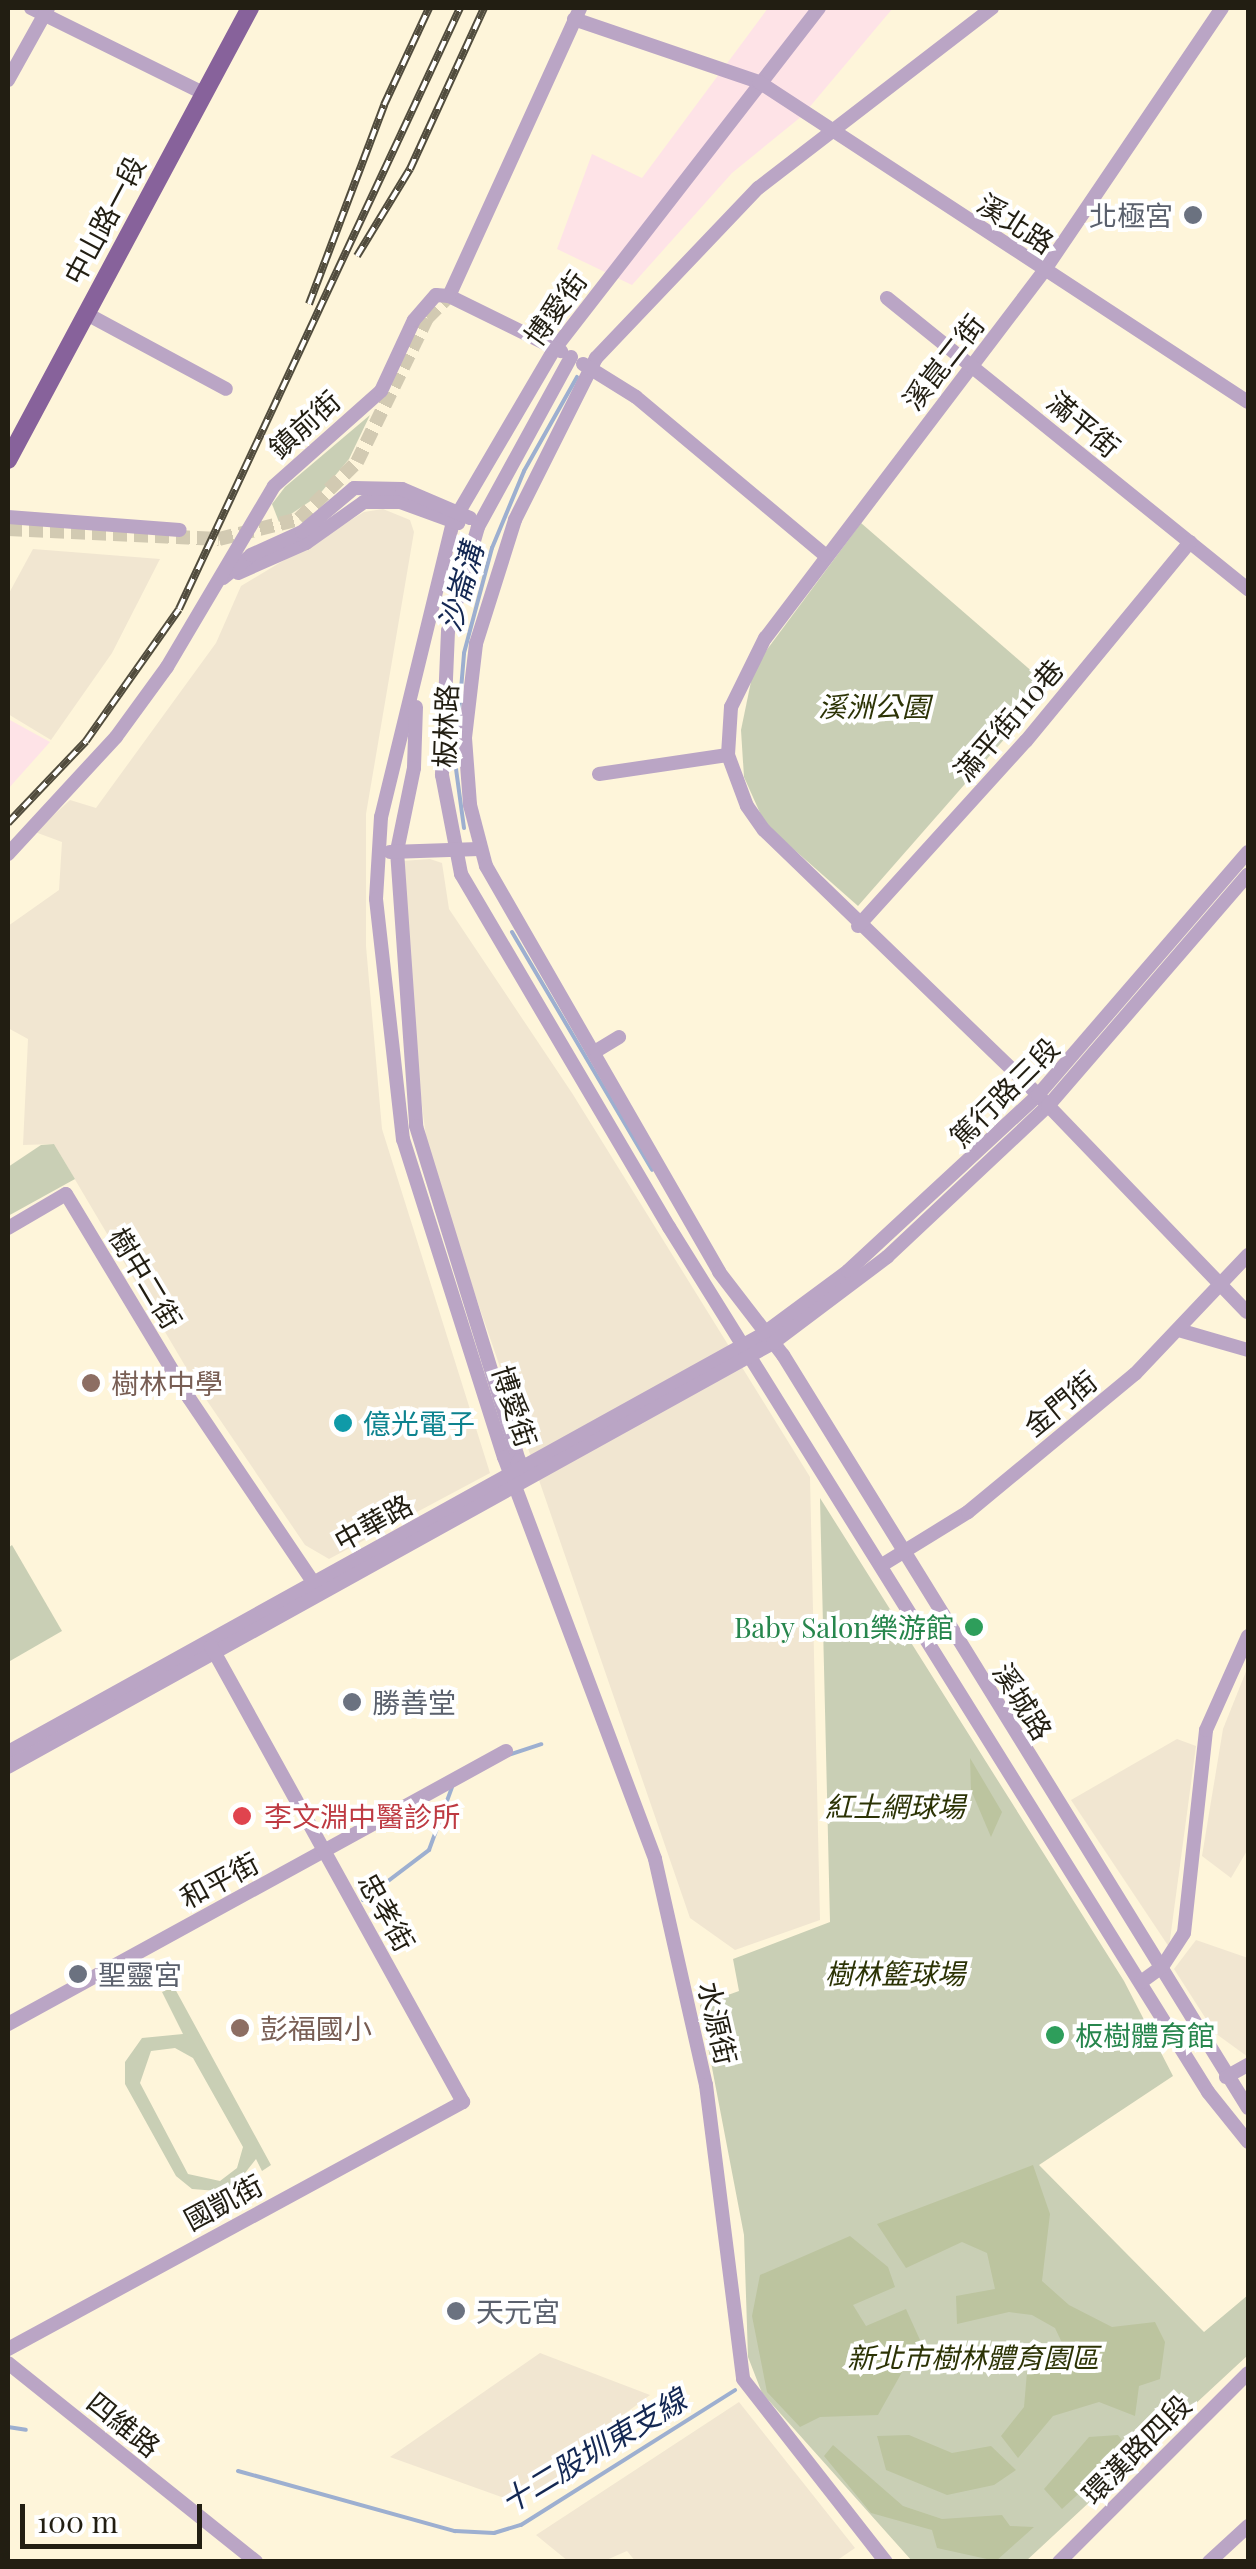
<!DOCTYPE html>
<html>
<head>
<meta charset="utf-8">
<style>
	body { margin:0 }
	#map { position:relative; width:1256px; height:2569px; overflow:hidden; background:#fef5da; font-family:"Playfair Display","Noto Sans TC",serif }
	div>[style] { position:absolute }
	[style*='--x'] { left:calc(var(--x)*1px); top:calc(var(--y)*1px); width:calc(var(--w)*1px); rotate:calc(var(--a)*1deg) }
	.commercial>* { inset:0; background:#fee3e7 }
	.industrial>* { inset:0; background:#f1e6d1 }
	.green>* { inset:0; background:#c9cfb5 }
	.forest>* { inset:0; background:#bcc49f }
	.stream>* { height:4px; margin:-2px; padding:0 2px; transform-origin:2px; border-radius:2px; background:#9dafd0 }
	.minor-tunnel>* { height:14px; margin-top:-7px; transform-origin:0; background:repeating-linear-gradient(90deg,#d2cab2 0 14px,transparent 0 21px) }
	.minor>* { height:14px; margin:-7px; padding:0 7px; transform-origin:7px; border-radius:7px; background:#baa5c5 }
	.major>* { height:18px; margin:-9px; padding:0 9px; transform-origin:9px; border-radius:9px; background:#87629b }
	.rail>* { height:8px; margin-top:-4px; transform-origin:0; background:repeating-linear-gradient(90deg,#fff 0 11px,#514c3d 0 22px); box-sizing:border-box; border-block:2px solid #514c3d }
	.dots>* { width:28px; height:28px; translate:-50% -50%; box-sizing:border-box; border:5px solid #fff; border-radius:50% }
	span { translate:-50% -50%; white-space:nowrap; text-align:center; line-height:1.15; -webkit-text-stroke:8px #fff; paint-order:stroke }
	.worship-label { font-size:28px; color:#5b616d }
	.right { translate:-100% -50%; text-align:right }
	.left { translate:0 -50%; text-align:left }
	.street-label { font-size:28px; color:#221e12 }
	.park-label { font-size:28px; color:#2c3305; font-style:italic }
	.education-label { font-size:28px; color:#785e54 }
	.culture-label { font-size:28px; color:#0d838f }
	.leisure-label { font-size:28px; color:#27864d }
	.health-label { font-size:28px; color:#be3a42 }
	.water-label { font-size:30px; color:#142853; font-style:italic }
	.frame { position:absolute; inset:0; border:10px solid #221e12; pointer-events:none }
	.scale { position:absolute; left:20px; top:2504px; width:182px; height:45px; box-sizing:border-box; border:5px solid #221e12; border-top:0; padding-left:12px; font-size:30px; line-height:35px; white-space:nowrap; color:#221e12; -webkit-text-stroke:8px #fff; paint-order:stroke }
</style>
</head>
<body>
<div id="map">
	<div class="commercial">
		<div style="clip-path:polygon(768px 8px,893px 8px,802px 116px,732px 173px,632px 285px,557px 249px,592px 154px,642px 178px)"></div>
		<div style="clip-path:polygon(8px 719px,50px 742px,8px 789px)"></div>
	</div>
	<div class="industrial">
		<div style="clip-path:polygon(383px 509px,410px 520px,414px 532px,366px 814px,366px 946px,382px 1129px,490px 1473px,329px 1559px,305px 1545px,197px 1386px,54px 1144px,23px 1145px,28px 1039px,8px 1028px,8px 926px,59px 890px,62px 842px,35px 832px,70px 800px,96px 808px,216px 643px,241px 586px,364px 512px)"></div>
		<div style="clip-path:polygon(33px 549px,160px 559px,112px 653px,51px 740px,8px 714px,8px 595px)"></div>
		<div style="clip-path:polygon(430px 859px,442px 863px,449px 909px,572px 1093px,810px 1477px,820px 1920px,735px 1950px,690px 1918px,429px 1161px,407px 986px,402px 861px)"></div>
		<div style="clip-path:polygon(1247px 1669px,1248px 1849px,1231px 1878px,1202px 1856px,1223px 1729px)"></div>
		<div style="clip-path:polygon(1177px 1739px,1196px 1746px,1169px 1947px,1071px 1800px)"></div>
		<div style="clip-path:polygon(1196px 1940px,1248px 1958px,1248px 2057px,1215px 2033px,1174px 1969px)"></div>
		<div style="clip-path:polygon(540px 2353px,650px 2395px,600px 2432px,549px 2488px,507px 2499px,390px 2457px)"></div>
		<div style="clip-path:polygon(739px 2402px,855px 2548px,836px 2561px,636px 2562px,627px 2551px,604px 2561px,568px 2561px,536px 2535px)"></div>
	</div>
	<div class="green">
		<div style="clip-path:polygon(370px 415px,349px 459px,318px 496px,279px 522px,272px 504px,285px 487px)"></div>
		<div style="clip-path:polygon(861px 523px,1050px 687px,858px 906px,765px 824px,744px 777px,741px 730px,754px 667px)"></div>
		<div style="clip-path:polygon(54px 1144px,75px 1179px,8px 1216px,8px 1167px,41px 1145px)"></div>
		<div style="clip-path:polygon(820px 1498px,1124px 1981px,1173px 2076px,1039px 2165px,1204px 2332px,1248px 2295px,1248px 2355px,1026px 2561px,912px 2561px,762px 2393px,748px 2357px,744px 2235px,700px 2005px,739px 1991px,733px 1959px,830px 1922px)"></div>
		<div style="clip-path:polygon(12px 1545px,62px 1631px,10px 1661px,8px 1548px)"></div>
		<div style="clip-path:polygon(evenodd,174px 1987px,271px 2165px,262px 2171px,256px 2159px,230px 2192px,192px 2189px,176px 2176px,125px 2084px,125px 2062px,142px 2038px,183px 2034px,162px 1992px,174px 1987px,175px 2048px,193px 2058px,243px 2147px,237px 2168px,220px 2181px,188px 2174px,140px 2083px,151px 2051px,175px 2048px)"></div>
	</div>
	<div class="forest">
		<div style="clip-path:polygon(970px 1758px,1002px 1812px,991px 1837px,971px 1790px)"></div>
		<div style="clip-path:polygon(1033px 2165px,1050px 2214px,1042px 2281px,1069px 2305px,1112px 2327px,1155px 2322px,1165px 2342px,1160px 2379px,1139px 2386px,1135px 2416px,1099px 2402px,1053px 2416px,1018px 2458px,1001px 2436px,1024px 2407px,1027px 2372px,1049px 2366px,1064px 2347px,1055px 2328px,1032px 2315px,1009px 2312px,957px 2324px,956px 2296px,995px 2289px,987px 2253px,962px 2242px,906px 2268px,877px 2224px)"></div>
		<div style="clip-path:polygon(850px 2236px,888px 2267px,895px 2287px,853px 2305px,866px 2326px,906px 2309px,920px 2340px,878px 2415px,820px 2417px,800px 2427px,767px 2392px,752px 2316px,760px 2275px)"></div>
		<div style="clip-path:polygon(909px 2435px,952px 2453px,991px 2446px,1016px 2470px,994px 2485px,947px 2495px,886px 2470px,877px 2436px)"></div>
		<div style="clip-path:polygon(1118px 2435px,1128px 2448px,1062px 2509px,1044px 2489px,1089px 2437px)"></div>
		<div style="clip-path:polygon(833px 2445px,903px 2506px,942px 2519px,1002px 2515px,1010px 2526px,1034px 2527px,996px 2561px,937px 2548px,932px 2530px,871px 2513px,824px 2456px)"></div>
	</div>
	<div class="stream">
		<div style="--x:464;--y:828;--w:68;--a:-97.7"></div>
		<div style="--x:455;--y:761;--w:108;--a:-85.2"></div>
		<div style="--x:464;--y:653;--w:109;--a:-75.1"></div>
		<div style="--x:492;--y:548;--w:83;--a:-67.4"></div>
		<div style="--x:524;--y:471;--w:108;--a:-60.6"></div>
		<div style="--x:512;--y:932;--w:276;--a:59.5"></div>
		<div style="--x:508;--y:1755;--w:35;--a:-18"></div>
		<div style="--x:363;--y:1900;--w:83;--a:-37.1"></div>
		<div style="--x:429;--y:1850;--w:67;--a:-69.9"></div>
		<div style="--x:8;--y:2427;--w:18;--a:9"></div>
		<div style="--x:238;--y:2471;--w:225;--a:15.5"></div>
		<div style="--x:455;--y:2531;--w:39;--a:3"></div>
		<div style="--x:494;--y:2533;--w:28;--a:-17"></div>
		<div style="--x:521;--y:2525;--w:253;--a:-32.2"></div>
	</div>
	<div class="minor-tunnel">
		<div style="--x:8;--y:529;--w:211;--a:2.7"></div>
		<div style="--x:219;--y:539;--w:82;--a:-14"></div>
		<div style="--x:299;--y:519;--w:81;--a:-44.5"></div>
		<div style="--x:357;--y:462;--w:160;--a:-64.1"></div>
		<div style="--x:427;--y:318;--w:31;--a:-45"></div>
	</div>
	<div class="minor">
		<div style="--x:31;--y:8;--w:192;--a:26.3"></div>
		<div style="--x:819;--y:8;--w:430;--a:127.8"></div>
		<div style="--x:555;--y:348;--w:202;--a:120.4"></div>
		<div style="--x:453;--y:522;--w:304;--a:103.7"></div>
		<div style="--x:381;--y:817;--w:82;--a:93.5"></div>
		<div style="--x:376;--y:899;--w:242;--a:83.6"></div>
		<div style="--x:403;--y:1139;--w:334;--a:72.4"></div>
		<div style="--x:504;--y:1457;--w:429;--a:69.4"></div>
		<div style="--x:655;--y:1859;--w:232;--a:77.3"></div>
		<div style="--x:706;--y:2085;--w:296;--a:82.8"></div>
		<div style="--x:743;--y:2379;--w:232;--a:52"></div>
		<div style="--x:992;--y:8;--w:295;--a:142.4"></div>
		<div style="--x:758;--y:188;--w:235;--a:133.6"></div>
		<div style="--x:596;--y:358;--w:181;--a:116.6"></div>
		<div style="--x:515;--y:520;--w:130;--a:107.5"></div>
		<div style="--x:476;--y:644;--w:95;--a:96.7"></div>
		<div style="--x:465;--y:738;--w:67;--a:85.7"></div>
		<div style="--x:470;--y:805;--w:63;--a:75.3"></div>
		<div style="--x:486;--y:866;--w:468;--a:60.1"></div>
		<div style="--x:719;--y:1272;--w:105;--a:52.4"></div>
		<div style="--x:783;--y:1355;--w:885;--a:58.3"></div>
		<div style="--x:1222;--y:8;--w:318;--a:124.1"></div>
		<div style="--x:1044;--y:271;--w:461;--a:127.2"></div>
		<div style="--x:765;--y:638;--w:77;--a:116.2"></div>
		<div style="--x:731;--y:707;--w:48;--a:93.6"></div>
		<div style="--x:728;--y:755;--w:54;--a:69.6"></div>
		<div style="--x:747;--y:806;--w:29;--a:55"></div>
		<div style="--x:764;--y:830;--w:381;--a:44"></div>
		<div style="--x:1038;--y:1095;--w:301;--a:46.1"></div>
		<div style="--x:574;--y:19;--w:195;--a:18.8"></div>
		<div style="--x:759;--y:82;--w:584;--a:33.2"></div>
		<div style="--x:8;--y:80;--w:82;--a:-60.9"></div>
		<div style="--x:449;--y:296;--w:125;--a:26.2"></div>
		<div style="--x:449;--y:296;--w:316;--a:-65.5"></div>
		<div style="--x:887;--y:298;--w:464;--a:38.9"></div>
		<div style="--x:85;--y:313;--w:160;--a:28.3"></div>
		<div style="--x:571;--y:357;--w:194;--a:118.7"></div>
		<div style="--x:478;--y:527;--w:108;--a:106.1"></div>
		<div style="--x:448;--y:631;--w:144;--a:92.4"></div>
		<div style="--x:442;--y:775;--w:101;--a:79.1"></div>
		<div style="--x:461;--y:874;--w:410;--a:59.5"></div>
		<div style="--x:669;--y:1227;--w:1019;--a:58.07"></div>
		<div style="--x:1208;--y:2092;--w:64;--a:51.3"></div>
		<div style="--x:583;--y:364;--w:62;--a:31.9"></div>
		<div style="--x:636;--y:397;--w:246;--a:39.9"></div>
		<div style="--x:8;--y:517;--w:172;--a:4.3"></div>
		<div style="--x:238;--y:573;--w:74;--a:-23.8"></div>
		<div style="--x:306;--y:543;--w:71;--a:-35.3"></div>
		<div style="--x:364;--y:502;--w:36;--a:0"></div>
		<div style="--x:400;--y:502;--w:62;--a:19.9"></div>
		<div style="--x:223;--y:578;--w:36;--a:-39"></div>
		<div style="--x:251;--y:555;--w:56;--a:-24.3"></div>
		<div style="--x:302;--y:532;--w:68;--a:-40.2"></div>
		<div style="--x:354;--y:488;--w:48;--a:1.2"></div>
		<div style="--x:402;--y:489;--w:74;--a:23.1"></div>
		<div style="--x:416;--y:707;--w:61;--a:91.9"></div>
		<div style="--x:414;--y:768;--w:85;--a:101.6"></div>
		<div style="--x:397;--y:851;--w:276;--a:86"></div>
		<div style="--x:416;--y:1126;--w:350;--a:72.9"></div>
		<div style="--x:519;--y:1460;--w:13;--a:108"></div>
		<div style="--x:599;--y:774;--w:130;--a:-8.4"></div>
		<div style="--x:390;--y:852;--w:89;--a:-1.9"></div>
		<div style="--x:8;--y:854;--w:159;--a:-47.3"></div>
		<div style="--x:116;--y:737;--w:87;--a:-53.9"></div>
		<div style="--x:167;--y:667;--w:210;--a:-59.4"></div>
		<div style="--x:274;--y:486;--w:143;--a:-41.6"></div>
		<div style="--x:381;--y:391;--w:78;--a:-65.1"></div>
		<div style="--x:414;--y:320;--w:33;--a:-49"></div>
		<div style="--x:436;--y:295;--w:13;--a:4"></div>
		<div style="--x:858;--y:926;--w:250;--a:-47.8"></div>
		<div style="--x:1026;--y:741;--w:258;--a:-50.5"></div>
		<div style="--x:596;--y:1051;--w:27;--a:-31"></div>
		<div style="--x:8;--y:1228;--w:67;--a:-30.4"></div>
		<div style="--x:66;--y:1194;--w:238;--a:58.9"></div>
		<div style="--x:189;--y:1398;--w:229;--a:56"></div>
		<div style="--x:1182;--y:1331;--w:69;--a:16.1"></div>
		<div style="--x:882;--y:1565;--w:101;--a:-31.6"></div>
		<div style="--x:968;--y:1512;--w:217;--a:-39.6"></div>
		<div style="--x:1135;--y:1374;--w:164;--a:-46.5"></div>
		<div style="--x:8;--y:1752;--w:863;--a:-28.97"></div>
		<div style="--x:763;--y:1334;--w:106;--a:-36.5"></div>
		<div style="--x:848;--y:1271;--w:259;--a:-42.8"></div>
		<div style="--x:1038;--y:1095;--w:321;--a:-49.2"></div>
		<div style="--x:8;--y:1767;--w:875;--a:-29"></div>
		<div style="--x:773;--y:1343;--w:143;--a:-37"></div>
		<div style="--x:887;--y:1257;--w:221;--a:-43.2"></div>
		<div style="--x:1048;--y:1106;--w:306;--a:-49.2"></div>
		<div style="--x:1141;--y:1982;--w:26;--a:-36"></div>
		<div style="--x:1162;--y:1967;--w:40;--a:-57.1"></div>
		<div style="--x:1184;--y:1933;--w:204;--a:-83.8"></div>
		<div style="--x:1206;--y:1730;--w:103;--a:-65.9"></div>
		<div style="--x:8;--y:2024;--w:568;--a:-28.73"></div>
		<div style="--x:1226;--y:2077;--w:25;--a:-29"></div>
		<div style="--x:8;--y:2349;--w:518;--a:-28.5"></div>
		<div style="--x:463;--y:2102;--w:521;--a:-118.93"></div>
		<div style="--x:8;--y:2363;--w:318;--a:38.7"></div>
		<div style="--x:1059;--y:2562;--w:267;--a:-45"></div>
		<div style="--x:1209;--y:2562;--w:53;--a:-42.7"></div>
	</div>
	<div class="major">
		<div style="--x:8;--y:460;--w:513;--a:-61.84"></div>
	</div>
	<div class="rail">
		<div style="--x:357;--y:256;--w:102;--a:-58.7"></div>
		<div style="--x:410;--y:169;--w:177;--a:-65.3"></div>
		<div style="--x:309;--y:304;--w:213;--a:-69.3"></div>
		<div style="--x:384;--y:105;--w:107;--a:-65.1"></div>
		<div style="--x:8;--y:823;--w:113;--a:-46.4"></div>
		<div style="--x:86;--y:741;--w:161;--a:-54.8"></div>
		<div style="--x:179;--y:609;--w:663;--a:-64.94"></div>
	</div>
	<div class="dots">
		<div style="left:1193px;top:215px;background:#6b7280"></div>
		<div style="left:91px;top:1383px;background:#8d6e63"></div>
		<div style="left:343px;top:1423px;background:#0f9aa8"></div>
		<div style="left:974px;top:1627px;background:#2e9e5b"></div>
		<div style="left:352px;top:1702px;background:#6b7280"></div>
		<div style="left:242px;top:1816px;background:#e0444e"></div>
		<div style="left:78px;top:1974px;background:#6b7280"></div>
		<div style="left:240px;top:2028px;background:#8d6e63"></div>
		<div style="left:1055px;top:2035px;background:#2e9e5b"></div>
		<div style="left:456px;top:2311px;background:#6b7280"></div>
	</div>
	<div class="worship-label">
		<span class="right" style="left:1173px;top:215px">北極宮</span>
		<span class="left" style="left:372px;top:1702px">勝善堂</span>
		<span class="left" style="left:98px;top:1974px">聖靈宮</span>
		<span class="left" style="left:476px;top:2311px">天元宮</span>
	</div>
	<div class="street-label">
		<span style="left:104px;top:220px;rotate:-62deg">中山路一段</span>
		<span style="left:1016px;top:223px;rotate:33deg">溪北路</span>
		<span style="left:555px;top:308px;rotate:-54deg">博愛街</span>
		<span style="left:943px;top:362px;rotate:-52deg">溪崑二街</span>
		<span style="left:304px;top:424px;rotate:-42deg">鎮前街</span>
		<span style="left:1084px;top:424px;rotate:40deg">滿平街</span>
		<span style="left:1008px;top:720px;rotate:-49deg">滿平街110巷</span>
		<span style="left:445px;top:726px;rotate:-88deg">板林路</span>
		<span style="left:1004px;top:1092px;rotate:-45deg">篤行路三段</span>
		<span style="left:146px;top:1278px;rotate:59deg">樹中二街</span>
		<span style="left:1060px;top:1403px;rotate:-39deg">金門街</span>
		<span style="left:515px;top:1406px;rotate:72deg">博愛街</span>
		<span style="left:373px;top:1522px;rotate:-29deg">中華路</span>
		<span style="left:1023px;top:1701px;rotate:58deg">溪城路</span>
		<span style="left:219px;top:1880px;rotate:-28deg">和平街</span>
		<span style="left:387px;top:1912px;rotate:61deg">忠孝街</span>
		<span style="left:718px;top:2023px;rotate:77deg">水源街</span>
		<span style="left:223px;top:2202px;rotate:-28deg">國凱街</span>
		<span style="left:124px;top:2424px;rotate:39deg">四維路</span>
		<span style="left:1136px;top:2449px;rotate:-45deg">環漢路四段</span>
	</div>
	<div class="park-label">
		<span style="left:874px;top:706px">溪洲公園</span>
		<span style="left:895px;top:1806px">紅土網球場</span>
		<span style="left:895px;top:1973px">樹林籃球場</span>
		<span style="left:973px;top:2357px">新北市樹林體育園區</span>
	</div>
	<div class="education-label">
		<span class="left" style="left:111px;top:1383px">樹林中學</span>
		<span class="left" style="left:260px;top:2028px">彭福國小</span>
	</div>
	<div class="culture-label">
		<span class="left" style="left:363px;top:1423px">億光電子</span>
	</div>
	<div class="leisure-label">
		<span class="right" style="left:954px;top:1627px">Baby Salon樂游館</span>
		<span class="left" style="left:1075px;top:2035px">板樹體育館</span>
	</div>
	<div class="health-label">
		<span class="left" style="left:264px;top:1816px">李文淵中醫診所</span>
	</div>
	<div class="water-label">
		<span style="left:460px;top:587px;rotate:-74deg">沙崙溝</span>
		<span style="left:593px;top:2450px;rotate:-31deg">十二股圳東支線</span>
	</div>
	<div class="frame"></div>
	<div class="scale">100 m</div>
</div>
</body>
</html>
